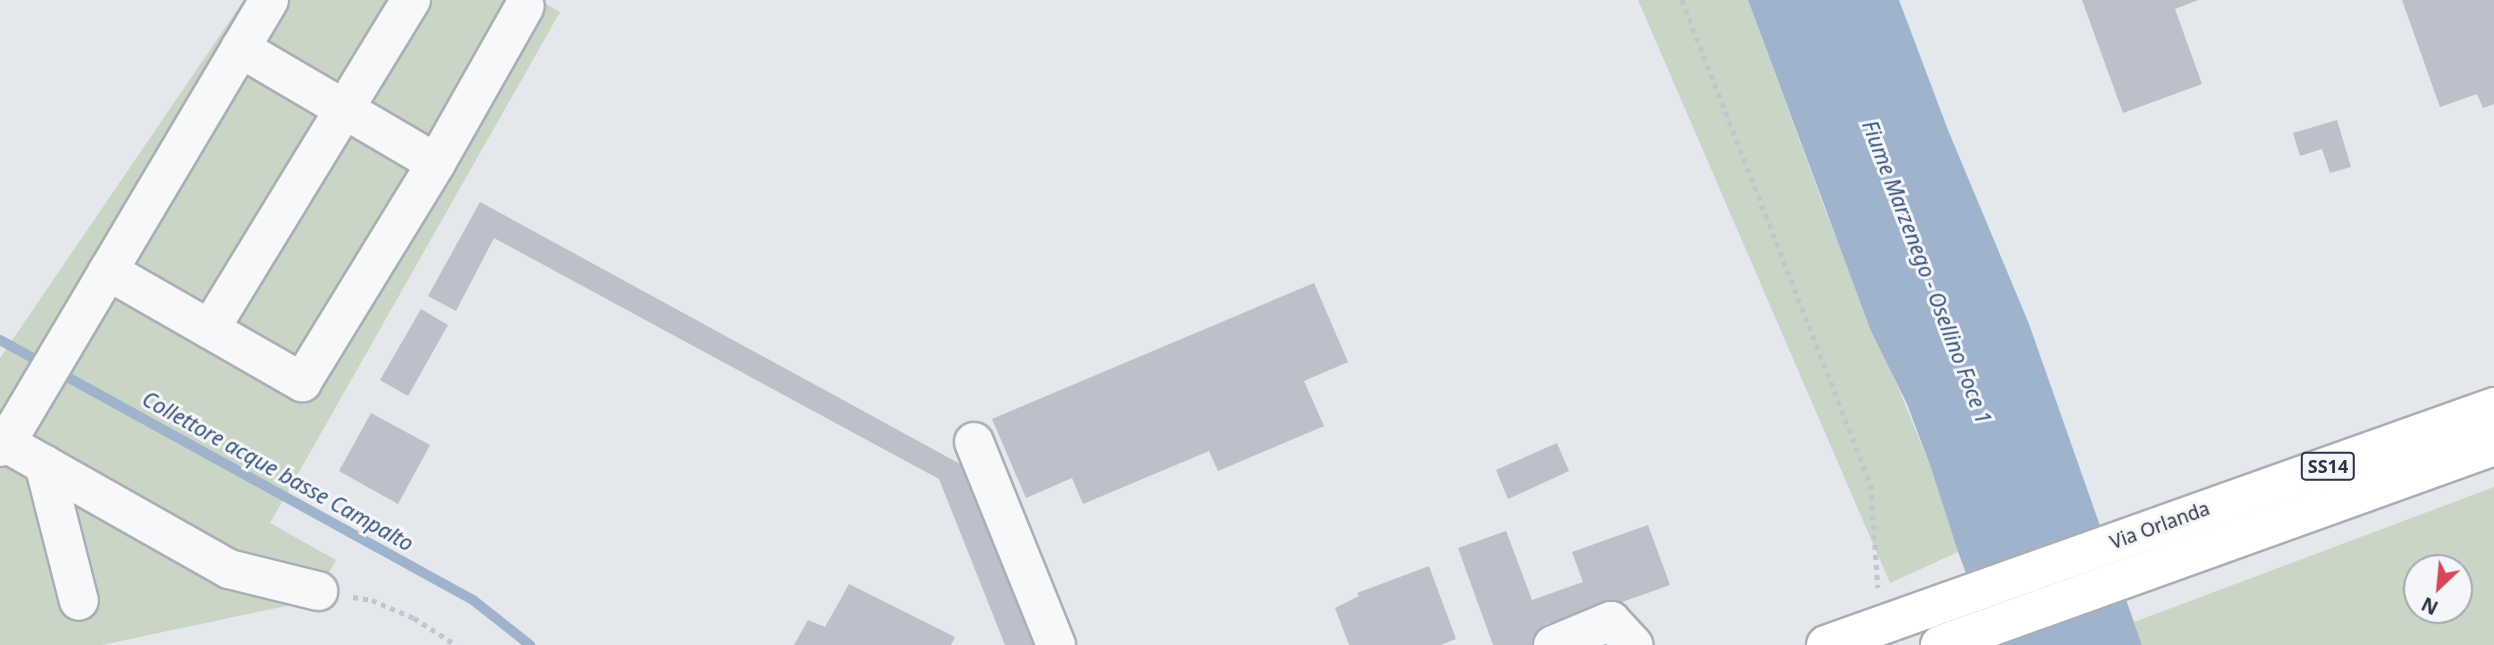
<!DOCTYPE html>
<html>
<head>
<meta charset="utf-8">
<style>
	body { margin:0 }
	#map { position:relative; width:2494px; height:645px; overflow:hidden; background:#e4e7ec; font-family:"Noto Sans",sans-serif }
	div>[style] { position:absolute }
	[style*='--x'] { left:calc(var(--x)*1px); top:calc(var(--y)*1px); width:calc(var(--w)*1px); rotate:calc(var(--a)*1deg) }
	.green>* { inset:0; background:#c9d6c5 }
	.water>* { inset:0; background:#9fb4cc }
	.stream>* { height:10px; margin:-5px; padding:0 5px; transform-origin:5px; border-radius:5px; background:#9fb4cc }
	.building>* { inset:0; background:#bbc0ca }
	.path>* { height:4.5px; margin-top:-2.25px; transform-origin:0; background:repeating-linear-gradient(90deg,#c2c5cb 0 5px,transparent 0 10px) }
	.roads { filter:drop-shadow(2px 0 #a9aeb7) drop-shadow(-2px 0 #a9aeb7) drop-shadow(0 2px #a9aeb7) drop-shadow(0 -2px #a9aeb7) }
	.minor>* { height:38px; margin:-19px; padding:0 19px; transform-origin:19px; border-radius:19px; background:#f7f8fa }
	.major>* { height:38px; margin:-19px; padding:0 19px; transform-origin:19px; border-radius:19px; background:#fff }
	span { translate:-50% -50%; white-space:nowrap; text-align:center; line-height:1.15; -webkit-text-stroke:6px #f4f6f9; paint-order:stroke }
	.shield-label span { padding:2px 5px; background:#f4f6f9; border:2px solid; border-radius:5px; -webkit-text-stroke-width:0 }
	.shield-label { font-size:18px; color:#2b3445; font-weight:700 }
	.street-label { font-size:19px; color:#2b3445 }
	.water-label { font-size:21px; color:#34527a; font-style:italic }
	.north { position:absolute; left:2403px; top:554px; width:70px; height:70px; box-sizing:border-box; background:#f4f6f9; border:2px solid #a4a8b1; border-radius:50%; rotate:206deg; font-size:19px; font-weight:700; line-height:28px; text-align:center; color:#2b3445 }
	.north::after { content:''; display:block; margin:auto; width:24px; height:32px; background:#d1495b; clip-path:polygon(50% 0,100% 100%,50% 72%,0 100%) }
</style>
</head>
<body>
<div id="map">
	<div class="green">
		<div style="clip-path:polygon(244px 0,539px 0,560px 12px,270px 523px,336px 560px,314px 600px,102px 645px,0 645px,0 358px)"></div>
		<div style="clip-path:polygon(1638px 0,1748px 0,1827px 215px,1930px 465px,1958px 552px,1890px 583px)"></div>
		<div style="clip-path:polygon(evenodd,2494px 487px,2494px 645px,2142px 645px,2134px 622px,2494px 487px,2417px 568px,2459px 568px,2459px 610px,2417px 610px,2417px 568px)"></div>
	</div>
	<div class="water">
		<div style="clip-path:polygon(1748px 0,1899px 0,1948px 130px,2029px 324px,2142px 645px,1994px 645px,1958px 552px,1930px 465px,1907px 404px,1871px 331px)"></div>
	</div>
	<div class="stream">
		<div style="--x:0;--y:340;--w:540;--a:28.8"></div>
		<div style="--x:473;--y:600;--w:73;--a:38.3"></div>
	</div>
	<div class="building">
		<div style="clip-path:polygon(2082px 0,2198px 0,2175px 9px,2202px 84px,2123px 113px)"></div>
		<div style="clip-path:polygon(2402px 0,2494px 0,2494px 104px,2483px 108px,2477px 94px,2440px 107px)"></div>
		<div style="clip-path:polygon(2337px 120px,2351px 167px,2330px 173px,2322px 149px,2300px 156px,2293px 133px)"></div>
		<div style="clip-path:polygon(480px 202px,962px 465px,1033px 645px,1005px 645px,939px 479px,494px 238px,456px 311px,428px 296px)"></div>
		<div style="clip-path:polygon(1314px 283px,1348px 362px,1304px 381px,1324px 426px,1218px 471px,1209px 451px,1083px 504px,1072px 478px,1026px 498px,992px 419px)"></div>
		<div style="clip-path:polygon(421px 309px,448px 325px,408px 396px,380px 380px)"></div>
		<div style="clip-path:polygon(371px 413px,430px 445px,398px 504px,339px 471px)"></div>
		<div style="clip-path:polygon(1557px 443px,1569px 471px,1508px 499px,1496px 470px)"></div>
		<div style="clip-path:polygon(1648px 525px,1670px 585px,1594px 612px,1592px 607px,1544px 625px,1552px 645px,1493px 645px,1458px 548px,1506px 531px,1532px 600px,1583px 582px,1572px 552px)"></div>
		<div style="clip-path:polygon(1429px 566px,1456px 639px,1441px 645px,1349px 645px,1335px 608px,1359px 596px,1357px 593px)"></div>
		<div style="clip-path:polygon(849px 584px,955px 637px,951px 645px,794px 645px,808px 620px,825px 627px)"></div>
	</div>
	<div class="path">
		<div style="--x:1682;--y:0;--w:521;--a:68.71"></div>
		<div style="--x:1871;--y:485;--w:103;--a:86.1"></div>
		<div style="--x:353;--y:597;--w:19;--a:9"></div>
		<div style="--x:372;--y:600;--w:46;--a:23.2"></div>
		<div style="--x:414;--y:618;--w:50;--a:32.7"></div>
	</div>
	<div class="roads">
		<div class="minor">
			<div style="--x:436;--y:163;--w:180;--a:-60.5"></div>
			<div style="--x:108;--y:271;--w:224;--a:29.8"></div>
			<div style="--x:302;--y:382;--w:257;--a:-58.5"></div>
			<div style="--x:436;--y:163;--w:227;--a:-149.6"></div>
			<div style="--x:210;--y:329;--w:386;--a:-58.6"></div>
			<div style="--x:0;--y:440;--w:7;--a:27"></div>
			<div style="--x:6;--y:443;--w:515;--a:-59.3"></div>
			<div style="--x:974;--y:442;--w:219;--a:68"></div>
			<div style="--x:0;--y:447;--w:7;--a:-34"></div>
			<div style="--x:6;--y:443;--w:256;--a:29.5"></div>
			<div style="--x:229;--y:569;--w:92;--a:13.9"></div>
			<div style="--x:44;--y:464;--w:141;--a:75.7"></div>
			<div style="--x:1553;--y:645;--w:63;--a:-22.5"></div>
			<div style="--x:1611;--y:621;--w:33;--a:47"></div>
		</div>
		<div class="major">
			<div style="--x:1826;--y:645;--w:709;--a:-19.61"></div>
			<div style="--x:1940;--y:645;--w:589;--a:-19.76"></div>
		</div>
	</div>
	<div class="shield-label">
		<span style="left:2328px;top:466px">SS14</span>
	</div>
	<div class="street-label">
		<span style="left:2160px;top:526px;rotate:-20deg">Via Orlanda</span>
	</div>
	<div class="water-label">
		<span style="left:1927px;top:272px;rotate:69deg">Fiume Marzenego - Osellino Foce 1</span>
		<span style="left:278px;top:471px;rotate:29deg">Collettore acque basse Campalto</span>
	</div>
	<div class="north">N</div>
</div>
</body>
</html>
